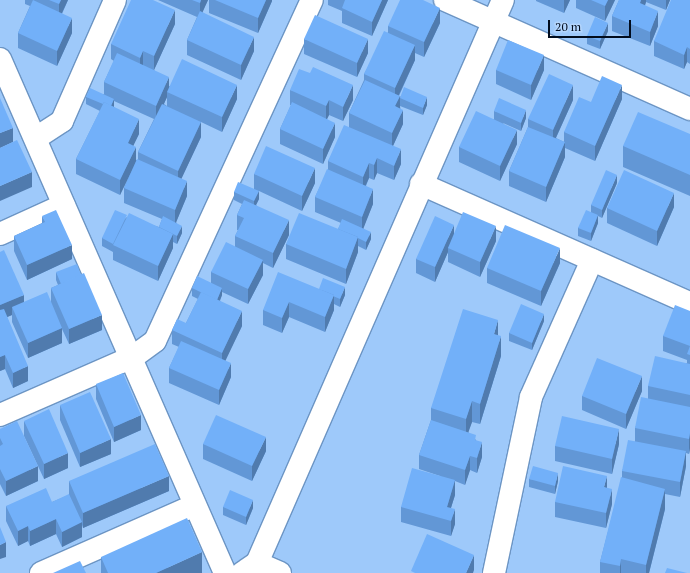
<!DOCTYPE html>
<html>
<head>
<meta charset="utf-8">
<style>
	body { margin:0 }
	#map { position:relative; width:690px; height:573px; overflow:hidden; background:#9ec9fa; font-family:"PT Serif",serif }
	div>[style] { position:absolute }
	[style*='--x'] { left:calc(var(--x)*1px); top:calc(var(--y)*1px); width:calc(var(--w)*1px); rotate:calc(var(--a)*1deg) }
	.roads { filter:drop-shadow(1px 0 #6c95c4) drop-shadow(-1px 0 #6c95c4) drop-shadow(0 1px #6c95c4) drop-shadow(0 -1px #6c95c4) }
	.minor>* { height:22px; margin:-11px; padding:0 11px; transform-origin:11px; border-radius:11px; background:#fff }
	.wall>* { inset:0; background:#6297d6 }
	.shaded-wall>* { inset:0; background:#507bae }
	.building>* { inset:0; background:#72b0f9 }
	span { translate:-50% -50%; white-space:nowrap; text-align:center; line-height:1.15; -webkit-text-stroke:3.5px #b3d5fd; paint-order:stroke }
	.scale { position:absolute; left:548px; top:20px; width:83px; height:18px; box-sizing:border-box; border:2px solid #010c1d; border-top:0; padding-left:5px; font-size:12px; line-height:14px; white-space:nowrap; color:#010c1d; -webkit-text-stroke:3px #b3d5fd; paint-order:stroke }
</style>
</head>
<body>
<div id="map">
	<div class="roads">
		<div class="minor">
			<div style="--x:445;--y:0;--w:268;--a:24"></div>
			<div style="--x:0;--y:59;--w:561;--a:66.36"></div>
			<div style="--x:36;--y:138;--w:31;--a:-33"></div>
			<div style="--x:62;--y:121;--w:132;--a:-66.3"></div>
			<div style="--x:421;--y:184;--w:294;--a:23.9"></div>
			<div style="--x:0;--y:234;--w:70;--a:-24.4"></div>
			<div style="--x:0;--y:415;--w:145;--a:-23.6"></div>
			<div style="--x:133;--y:357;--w:27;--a:-36"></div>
			<div style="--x:155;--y:341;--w:375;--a:-65.3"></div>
			<div style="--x:257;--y:563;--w:25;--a:23"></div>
			<div style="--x:41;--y:573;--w:168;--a:-23.8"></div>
			<div style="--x:242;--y:573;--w:18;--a:-34"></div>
			<div style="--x:257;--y:563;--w:614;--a:-66.4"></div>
			<div style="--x:494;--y:573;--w:180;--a:-78.1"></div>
			<div style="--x:531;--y:397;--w:150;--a:-66"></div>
		</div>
	</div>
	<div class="wall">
		<div style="clip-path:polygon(25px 0,68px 0,62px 14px,72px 33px,57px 66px,18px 48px,18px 33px,30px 6px,25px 4px)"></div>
		<div style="clip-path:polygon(158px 0,208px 0,202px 12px,254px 51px,241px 80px,187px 55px,187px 40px,197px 17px)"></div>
		<div style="clip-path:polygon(209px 0,272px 0,272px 1px,258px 33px,209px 13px)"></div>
		<div style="clip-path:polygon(328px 0,388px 0,372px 36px,342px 23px,342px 11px,328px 5px)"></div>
		<div style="clip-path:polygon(536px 0,570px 0,564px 13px,536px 1px)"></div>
		<div style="clip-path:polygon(576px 0,615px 0,605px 21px,576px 8px)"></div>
		<div style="clip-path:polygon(619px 0,670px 0,666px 10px,646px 2px,645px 6px,658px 26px,650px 46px,612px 31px,612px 16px)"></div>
		<div style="clip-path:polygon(690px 0,690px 64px,687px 62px,684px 69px,654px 56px,654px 41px)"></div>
		<div style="clip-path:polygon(440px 23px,424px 57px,415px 53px,415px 60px,399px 96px,427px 105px,423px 115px,400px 106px,403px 124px,393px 146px,401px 164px,394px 180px,377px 173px,374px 180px,369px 178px,366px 186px,373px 204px,363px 228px,371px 239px,366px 250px,358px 246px,358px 252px,346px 284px,286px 259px,286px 244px,338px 229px,341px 223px,315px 212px,315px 197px,328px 170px,328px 161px,349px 127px,349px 113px,364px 80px,364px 74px,388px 32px,388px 26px)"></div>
		<div style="clip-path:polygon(evenodd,175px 24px,154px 70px,169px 86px,237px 99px,222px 132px,201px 122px,201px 137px,181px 179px,187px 196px,176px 222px,182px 233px,177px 244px,173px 242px,173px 248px,158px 281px,113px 260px,113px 252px,102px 246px,102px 238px,127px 217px,159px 227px,162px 219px,124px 203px,124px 188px,130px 174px,120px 195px,76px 174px,76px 159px,100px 111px,86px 104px,86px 97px,104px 94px,104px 82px,114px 61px,111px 59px,111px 44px,175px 24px,167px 97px,167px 106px,164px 104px,167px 97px,175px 24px,114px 101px,154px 119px,138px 152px,138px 160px,136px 160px,133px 145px,139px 134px,114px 107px,114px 101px)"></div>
		<div style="clip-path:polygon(608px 31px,600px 49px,587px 44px,587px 36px)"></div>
		<div style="clip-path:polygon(304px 39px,368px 53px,357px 77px,304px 54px)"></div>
		<div style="clip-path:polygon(496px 70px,544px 70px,531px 100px,496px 84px)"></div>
		<div style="clip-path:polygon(290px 90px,353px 100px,343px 121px,329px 115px,327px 119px,335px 137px,323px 164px,280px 144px,280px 129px,291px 105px,290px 105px)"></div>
		<div style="clip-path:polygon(622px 99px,595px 161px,565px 148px,565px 157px,546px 202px,509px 186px,509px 171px,528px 127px,528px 119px,573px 100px,556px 138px,564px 142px,564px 132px,591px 102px)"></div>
		<div style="clip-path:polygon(494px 111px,526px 118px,521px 131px,503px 123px,517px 144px,500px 181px,459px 162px,459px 147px,494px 119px)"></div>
		<div style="clip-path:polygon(690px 134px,690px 196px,623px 167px,623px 146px)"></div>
		<div style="clip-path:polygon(254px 174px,315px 183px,302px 211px,259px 191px,259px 199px,256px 205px,289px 235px,273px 268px,263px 263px,263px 275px,248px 304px,222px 292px,222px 295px,220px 301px,242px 326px,225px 360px,231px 377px,219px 405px,169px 383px,169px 368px,179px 347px,172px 344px,172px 330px,186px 323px,198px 299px,192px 296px,192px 288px,211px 283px,211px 272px,235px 247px,235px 236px,238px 230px,237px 230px,237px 215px,242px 204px,234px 200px,234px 192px,254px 189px)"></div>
		<div style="clip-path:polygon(617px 183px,602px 218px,598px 216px,598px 223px,591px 241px,578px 236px,578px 228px,591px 212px,591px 205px)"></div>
		<div style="clip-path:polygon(674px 207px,657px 246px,607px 223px,607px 208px)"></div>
		<div style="clip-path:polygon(42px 216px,72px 259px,27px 280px,14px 251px,14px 236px,42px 223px)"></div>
		<div style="clip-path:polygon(454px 234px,496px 241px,480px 277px,448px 262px,448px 252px,435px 282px,416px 273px,416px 259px)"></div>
		<div style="clip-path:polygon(0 252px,24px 302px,51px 302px,51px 288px,58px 285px,56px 280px,56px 272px,102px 330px,69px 344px,62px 329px,62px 343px,28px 358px,12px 322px,12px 315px,7px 317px,28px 381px,13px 388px,5px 369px,0 371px)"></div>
		<div style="clip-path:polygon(560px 263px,541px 306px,487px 283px,487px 268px)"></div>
		<div style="clip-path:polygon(319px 289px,345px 295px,340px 307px,334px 304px,334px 310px,325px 332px,289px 317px,282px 333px,263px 325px,263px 310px)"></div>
		<div style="clip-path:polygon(690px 311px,690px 448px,689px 454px,686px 453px,686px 466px,680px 497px,665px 494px,665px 509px,649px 573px,600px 573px,600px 562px,622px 478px,622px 471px,635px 441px,635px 428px,648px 399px,648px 386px,687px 363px,687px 360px,663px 351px,663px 336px)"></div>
		<div style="clip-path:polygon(544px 321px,532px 350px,509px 341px,509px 333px)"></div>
		<div style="clip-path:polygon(498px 335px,501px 356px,480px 424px,472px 422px,468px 432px,476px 440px,482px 457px,477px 473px,470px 470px,465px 485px,455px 481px,455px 495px,451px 508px,455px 524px,451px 536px,401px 522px,401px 507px,440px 476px,419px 469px,419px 455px,431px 420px,431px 408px)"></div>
		<div style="clip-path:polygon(96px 384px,141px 430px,114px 442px,96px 399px)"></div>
		<div style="clip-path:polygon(642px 391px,626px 429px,582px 410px,582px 396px)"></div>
		<div style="clip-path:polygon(60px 405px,111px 454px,80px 467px,60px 420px)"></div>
		<div style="clip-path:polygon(24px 421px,68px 468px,44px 479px,24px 436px)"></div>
		<div style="clip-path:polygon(0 429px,38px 481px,6px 496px,0 484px)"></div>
		<div style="clip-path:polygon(203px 444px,266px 451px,252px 481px,203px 459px)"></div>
		<div style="clip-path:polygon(619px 444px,612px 474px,555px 461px,555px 446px)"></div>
		<div style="clip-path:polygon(529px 479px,558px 481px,555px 494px,529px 487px)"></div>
		<div style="clip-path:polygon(69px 481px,169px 491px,83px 528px,82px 525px,82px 537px,62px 547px,56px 534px,30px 546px,28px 541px,18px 546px,6px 521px,6px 506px,52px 502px,69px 495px)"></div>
		<div style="clip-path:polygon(607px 488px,612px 504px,606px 528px,555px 517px,555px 502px)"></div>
		<div style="clip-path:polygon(223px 507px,253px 508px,246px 525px,223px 515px)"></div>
		<div style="clip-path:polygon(101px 557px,202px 573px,101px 573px)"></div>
	</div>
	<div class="shaded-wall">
		<div style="clip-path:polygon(61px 0,68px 0,59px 19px,59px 4px)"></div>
		<div style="clip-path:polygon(201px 0,208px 0,200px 18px,200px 3px)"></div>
		<div style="clip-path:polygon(266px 0,272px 0,272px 1px,258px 33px,258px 18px)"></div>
		<div style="clip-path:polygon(382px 0,388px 0,372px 36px,372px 22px)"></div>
		<div style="clip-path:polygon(564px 0,570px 0,564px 13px)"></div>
		<div style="clip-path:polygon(608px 0,615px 0,605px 21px,605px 6px)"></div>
		<div style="clip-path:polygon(641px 0,646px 0,646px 2px,640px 18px,640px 3px)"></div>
		<div style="clip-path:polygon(666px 0,670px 0,666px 10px)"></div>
		<div style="clip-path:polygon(440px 8px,440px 23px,424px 57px,424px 42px)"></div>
		<div style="clip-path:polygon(175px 10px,175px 24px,154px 70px,154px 56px)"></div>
		<div style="clip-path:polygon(658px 11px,658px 26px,650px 46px,650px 32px)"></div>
		<div style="clip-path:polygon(72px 18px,72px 33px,57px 66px,57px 51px)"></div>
		<div style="clip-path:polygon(608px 23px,608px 31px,600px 49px,600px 41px)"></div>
		<div style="clip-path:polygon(254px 37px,254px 51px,241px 80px,241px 65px)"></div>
		<div style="clip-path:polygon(368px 39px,368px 53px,357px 77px,357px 63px)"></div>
		<div style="clip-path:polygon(415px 45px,415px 60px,395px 103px,395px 88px)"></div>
		<div style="clip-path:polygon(687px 47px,687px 62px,684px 69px,684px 55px)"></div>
		<div style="clip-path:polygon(143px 51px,143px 66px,140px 72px,140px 58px)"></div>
		<div style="clip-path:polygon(544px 55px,544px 70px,531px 100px,531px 85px)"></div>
		<div style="clip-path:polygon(169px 77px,169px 92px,167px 92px,167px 97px,156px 121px,156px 106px)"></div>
		<div style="clip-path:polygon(237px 85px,237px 99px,222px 132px,222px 117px)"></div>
		<div style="clip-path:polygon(353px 85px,353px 100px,343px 121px,343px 107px)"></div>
		<div style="clip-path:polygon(573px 85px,573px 100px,553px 144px,553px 130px)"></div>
		<div style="clip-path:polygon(622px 85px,622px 99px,595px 161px,595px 146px)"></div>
		<div style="clip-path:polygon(400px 96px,400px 111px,395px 106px)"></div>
		<div style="clip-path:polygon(427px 97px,427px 105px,423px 115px,423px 108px)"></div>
		<div style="clip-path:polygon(114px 99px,114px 107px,110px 116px,110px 108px)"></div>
		<div style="clip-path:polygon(329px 100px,329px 115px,326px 121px,326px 106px)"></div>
		<div style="clip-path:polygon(403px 110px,403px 124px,392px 148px,392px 133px)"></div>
		<div style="clip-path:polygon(526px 110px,526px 118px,521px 131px,521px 123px)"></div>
		<div style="clip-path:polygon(139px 119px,139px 134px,128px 157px,128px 143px)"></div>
		<div style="clip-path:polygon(201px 122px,201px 137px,178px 186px,178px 171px)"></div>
		<div style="clip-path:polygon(335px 123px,335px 137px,323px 164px,323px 149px)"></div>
		<div style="clip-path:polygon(13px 128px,13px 142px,0 148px,0 133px)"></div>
		<div style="clip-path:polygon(517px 130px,517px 144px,500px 181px,500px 166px)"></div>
		<div style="clip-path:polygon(565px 142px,565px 157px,546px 202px,546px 187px)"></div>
		<div style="clip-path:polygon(136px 147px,136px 162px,120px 195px,120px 180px)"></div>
		<div style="clip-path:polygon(401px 149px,401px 164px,394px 180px,394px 166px)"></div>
		<div style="clip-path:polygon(377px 158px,377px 173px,374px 180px,374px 165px)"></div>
		<div style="clip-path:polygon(369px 163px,369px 178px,363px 191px,363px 177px)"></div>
		<div style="clip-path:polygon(315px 168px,315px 183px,302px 211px,302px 196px)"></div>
		<div style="clip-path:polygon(32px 172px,32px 187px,0 201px,0 186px)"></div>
		<div style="clip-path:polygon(617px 175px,617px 183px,602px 218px,602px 210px)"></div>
		<div style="clip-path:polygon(187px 181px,187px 196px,175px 225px,175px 210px)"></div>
		<div style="clip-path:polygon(373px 189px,373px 204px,362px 232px,362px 217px)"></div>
		<div style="clip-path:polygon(259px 191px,259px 199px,254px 209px,254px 201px)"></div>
		<div style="clip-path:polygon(674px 193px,674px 207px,657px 246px,657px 231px)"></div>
		<div style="clip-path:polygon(598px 215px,598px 223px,591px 241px,591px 233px)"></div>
		<div style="clip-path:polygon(289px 220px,289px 235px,273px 268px,273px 253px)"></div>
		<div style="clip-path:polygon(454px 225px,454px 239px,448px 248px,448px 252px,435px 282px,435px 267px)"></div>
		<div style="clip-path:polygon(182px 226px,182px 233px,177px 244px,177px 236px)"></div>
		<div style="clip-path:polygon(496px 226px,496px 241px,480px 277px,480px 262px)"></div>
		<div style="clip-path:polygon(371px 232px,371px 239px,366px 250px,366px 242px)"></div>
		<div style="clip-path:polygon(173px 234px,173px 248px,158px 281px,158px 266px)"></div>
		<div style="clip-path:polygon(358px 237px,358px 252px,346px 284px,346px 269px)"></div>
		<div style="clip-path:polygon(72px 245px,72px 259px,27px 280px,27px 265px)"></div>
		<div style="clip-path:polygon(560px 248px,560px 263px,541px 306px,541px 291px)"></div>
		<div style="clip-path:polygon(263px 260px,263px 275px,248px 304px,248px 289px)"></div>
		<div style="clip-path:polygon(345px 287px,345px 295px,340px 307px,340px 299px)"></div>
		<div style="clip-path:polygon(222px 288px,222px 295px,217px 307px,217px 300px)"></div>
		<div style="clip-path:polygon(24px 295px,24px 310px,12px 307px,12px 315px,0 320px,0 305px)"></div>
		<div style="clip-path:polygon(334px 295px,334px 310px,325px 332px,325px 317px)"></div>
		<div style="clip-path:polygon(289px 302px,289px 317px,282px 333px,282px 318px)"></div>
		<div style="clip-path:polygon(242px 311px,242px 326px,222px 368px,222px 353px)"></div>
		<div style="clip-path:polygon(544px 314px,544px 321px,532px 350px,532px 343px)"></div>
		<div style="clip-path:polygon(102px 315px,102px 330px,69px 344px,69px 329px)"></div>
		<div style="clip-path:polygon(498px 320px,498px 341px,494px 334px)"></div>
		<div style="clip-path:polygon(62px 328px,62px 343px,28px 358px,28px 343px)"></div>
		<div style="clip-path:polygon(501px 336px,501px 356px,480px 424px,480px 404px)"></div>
		<div style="clip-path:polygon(5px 355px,5px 369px,0 371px,0 357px)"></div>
		<div style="clip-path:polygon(231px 363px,231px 377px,219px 405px,219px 390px)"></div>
		<div style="clip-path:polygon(28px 366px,28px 381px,13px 388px,13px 373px)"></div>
		<div style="clip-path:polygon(642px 376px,642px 391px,626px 429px,626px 414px)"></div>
		<div style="clip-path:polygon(472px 401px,472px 422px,466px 439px,466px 419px)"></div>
		<div style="clip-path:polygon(141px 415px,141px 430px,114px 442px,114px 427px)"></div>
		<div style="clip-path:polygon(619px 429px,619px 444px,612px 474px,612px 459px)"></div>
		<div style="clip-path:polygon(690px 433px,690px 448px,689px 454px,689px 439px)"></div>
		<div style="clip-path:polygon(266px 437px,266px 451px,252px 481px,252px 466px)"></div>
		<div style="clip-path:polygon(111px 439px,111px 454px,80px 467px,80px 453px)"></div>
		<div style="clip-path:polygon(482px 442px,482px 457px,477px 473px,477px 458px)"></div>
		<div style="clip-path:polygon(686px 451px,686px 466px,680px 497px,680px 482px)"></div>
		<div style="clip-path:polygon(68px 453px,68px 468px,44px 479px,44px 464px)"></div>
		<div style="clip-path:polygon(470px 456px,470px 470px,465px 485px,465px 470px)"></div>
		<div style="clip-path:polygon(38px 466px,38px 481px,6px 496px,6px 481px)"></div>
		<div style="clip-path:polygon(558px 473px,558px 481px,555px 494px,555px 486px)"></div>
		<div style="clip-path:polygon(169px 476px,169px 491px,83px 528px,83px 513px)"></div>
		<div style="clip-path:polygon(607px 476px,607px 491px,604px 487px)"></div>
		<div style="clip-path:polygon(455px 480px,455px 495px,447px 520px,447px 507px)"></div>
		<div style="clip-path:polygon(612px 489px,612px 504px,606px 528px,606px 513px)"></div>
		<div style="clip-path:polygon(665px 489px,665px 509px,649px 573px,646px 573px,646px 565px)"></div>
		<div style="clip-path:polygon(253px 500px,253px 508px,246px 525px,246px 517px)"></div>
		<div style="clip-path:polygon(455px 509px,455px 524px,451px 536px,451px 521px)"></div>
		<div style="clip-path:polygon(56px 519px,56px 534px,30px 546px,30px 531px)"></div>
		<div style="clip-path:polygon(82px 522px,82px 537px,62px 547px,62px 532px)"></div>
		<div style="clip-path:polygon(28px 526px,28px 541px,18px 546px,18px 531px)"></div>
		<div style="clip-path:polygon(6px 542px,6px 557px,0 559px,0 545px)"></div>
		<div style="clip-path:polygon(202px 552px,202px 573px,156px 573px)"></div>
		<div style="clip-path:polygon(474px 555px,474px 570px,473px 573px,466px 573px)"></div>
		<div style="clip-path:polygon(621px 559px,621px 573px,620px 573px,620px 566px)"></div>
	</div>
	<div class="building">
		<div style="clip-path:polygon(33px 0,72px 18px,57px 51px,18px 33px)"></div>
		<div style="clip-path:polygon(49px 0,61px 0,59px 4px)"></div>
		<div style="clip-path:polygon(131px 0,153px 0,175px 10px,154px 56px,143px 51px,140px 58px,111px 44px)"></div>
		<div style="clip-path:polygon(192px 0,201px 0,200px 3px)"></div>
		<div style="clip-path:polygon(215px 0,266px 0,258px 18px)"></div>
		<div style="clip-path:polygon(345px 0,382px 0,372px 22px,342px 8px)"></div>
		<div style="clip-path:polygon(400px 0,423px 0,440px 8px,424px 42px,388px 26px)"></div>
		<div style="clip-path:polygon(591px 0,608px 0,605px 6px)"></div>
		<div style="clip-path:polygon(619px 0,641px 0,640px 3px,658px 11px,650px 32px,612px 16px)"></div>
		<div style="clip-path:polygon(671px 0,690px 0,690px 49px,687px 47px,684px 55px,654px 41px)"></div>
		<div style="clip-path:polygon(200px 11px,254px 37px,241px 65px,187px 40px)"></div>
		<div style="clip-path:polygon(315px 15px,368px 39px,357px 63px,304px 39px)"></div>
		<div style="clip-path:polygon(595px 17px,608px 23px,600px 41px,587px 36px)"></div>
		<div style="clip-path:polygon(384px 31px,415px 45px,395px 88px,364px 74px)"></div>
		<div style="clip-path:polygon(508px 40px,544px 55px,531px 85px,496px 70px)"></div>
		<div style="clip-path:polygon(117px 53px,169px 77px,156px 106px,104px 82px)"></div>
		<div style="clip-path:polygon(182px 59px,237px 85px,222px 117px,167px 92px)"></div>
		<div style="clip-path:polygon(313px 67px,353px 85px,343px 107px,329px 100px,326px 106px,290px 90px,299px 69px,310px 73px)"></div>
		<div style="clip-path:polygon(549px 74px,573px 85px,553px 130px,528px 119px)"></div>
		<div style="clip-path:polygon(602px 76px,622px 85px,595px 146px,564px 132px,579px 97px,591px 102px)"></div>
		<div style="clip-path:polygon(365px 80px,400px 96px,395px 106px,403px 110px,392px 133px,349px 113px)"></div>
		<div style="clip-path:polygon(404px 87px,427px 97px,423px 108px,400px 98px)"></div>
		<div style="clip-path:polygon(90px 88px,114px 99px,111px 106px,104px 102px,103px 104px,86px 97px)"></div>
		<div style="clip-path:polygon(0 98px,13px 128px,0 133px)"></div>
		<div style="clip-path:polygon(499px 98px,526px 110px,521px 123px,494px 111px)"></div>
		<div style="clip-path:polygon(104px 102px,139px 119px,128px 143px,136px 147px,120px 180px,76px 159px)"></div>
		<div style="clip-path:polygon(292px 102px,335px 123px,323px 149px,280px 129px)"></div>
		<div style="clip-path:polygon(162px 104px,201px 122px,178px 171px,138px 152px)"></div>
		<div style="clip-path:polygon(476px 111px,517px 130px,500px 166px,459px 147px)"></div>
		<div style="clip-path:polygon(638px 112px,690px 134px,690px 175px,623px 146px)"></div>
		<div style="clip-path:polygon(344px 125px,401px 149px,394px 166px,377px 158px,374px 165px,369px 163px,363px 177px,328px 161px)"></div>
		<div style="clip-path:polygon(528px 127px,565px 142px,546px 187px,509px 171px)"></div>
		<div style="clip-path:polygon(17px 140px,32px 172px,0 186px,0 148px)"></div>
		<div style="clip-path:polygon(266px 146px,315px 168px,302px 196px,254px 174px)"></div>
		<div style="clip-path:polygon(137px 159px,187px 181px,175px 210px,124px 188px)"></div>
		<div style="clip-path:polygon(327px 169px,373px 189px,362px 217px,315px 197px)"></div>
		<div style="clip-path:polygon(606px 170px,617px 175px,602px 210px,591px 205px)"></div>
		<div style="clip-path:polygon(624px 170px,674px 193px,657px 231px,607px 208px)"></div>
		<div style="clip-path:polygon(238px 182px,259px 191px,254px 201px,234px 192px)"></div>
		<div style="clip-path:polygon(244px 200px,289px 220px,273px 253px,235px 236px,244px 218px,237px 215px)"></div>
		<div style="clip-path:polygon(56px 210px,72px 245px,27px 265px,14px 236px,45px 222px,42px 216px)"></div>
		<div style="clip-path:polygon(115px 210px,127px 215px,113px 244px,102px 238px)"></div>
		<div style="clip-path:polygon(586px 210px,598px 215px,591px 233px,578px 228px)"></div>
		<div style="clip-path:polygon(463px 212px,496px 226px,480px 262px,448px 248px)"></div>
		<div style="clip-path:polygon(129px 213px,173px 234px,158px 266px,113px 245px)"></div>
		<div style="clip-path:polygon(299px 213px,358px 237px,346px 269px,286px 244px)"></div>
		<div style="clip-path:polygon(163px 216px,182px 226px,177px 236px,159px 227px)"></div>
		<div style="clip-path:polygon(435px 216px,454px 225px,435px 267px,416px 259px)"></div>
		<div style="clip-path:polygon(342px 219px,371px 232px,366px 242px,358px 238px,358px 237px,338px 229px)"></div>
		<div style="clip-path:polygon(505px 225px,560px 248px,541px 291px,487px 268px)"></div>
		<div style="clip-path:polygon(226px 242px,263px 260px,248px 289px,211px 272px)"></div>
		<div style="clip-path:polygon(4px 250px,24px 295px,0 305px,0 252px)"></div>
		<div style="clip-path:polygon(77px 264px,81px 275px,61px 284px,56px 272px)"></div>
		<div style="clip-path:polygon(278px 272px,334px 295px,325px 317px,289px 302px,282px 318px,263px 310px)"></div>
		<div style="clip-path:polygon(84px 273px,102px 315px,69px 329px,51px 288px)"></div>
		<div style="clip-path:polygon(197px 276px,222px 288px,217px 300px,192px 288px)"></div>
		<div style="clip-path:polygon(323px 278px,345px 287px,340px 299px,333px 296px,334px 295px,319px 289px)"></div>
		<div style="clip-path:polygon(47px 292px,62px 328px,28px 343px,12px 307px)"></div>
		<div style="clip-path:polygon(201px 292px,242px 311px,222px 353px,172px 330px,177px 319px,186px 323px)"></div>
		<div style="clip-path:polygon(521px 304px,544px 314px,532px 343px,509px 333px)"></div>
		<div style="clip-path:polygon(675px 305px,690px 311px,690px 346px,663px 336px)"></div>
		<div style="clip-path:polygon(4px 309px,28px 366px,13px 373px,5px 355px,0 357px,0 310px)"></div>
		<div style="clip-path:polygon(463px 309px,498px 320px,494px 334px,501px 336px,480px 404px,472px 401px,466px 419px,431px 408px)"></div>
		<div style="clip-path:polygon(181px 341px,231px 363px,219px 390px,169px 368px)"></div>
		<div style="clip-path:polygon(690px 346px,690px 355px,687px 354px)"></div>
		<div style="clip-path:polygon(655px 356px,690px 364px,690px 395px,648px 386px)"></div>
		<div style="clip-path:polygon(597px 358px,642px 376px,626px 414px,582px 396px)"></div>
		<div style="clip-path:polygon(123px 373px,141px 415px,114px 427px,96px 384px)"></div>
		<div style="clip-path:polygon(90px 392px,111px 439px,80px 453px,60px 405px)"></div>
		<div style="clip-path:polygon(641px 397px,690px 407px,690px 433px,689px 439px,635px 428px)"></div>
		<div style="clip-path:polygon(49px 409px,68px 453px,44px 464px,24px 421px)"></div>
		<div style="clip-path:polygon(216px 415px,266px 437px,252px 466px,203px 444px)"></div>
		<div style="clip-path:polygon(562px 416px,619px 429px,612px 459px,555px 446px)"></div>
		<div style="clip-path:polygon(431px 420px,476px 435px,475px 440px,482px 442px,477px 458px,470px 456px,465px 470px,419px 455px)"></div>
		<div style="clip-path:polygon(17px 421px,38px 466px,6px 481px,0 469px,0 446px,3px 444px,0 438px,0 429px)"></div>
		<div style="clip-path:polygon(628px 440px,686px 451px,680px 482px,622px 471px)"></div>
		<div style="clip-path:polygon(155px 444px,169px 476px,83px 513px,69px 481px)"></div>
		<div style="clip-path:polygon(533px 466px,558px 473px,555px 486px,529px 479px)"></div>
		<div style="clip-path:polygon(563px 466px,607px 476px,604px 487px,612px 489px,606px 513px,555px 502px)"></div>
		<div style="clip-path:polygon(412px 468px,455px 480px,447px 507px,455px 509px,451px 521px,401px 507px)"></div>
		<div style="clip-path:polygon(621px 477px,665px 489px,646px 565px,621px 559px,620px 566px,600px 562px)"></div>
		<div style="clip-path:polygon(46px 488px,52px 502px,69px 494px,82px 522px,62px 532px,56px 519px,30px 531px,28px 526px,18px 531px,6px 506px)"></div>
		<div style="clip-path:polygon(230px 490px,253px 500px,246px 517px,223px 507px)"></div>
		<div style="clip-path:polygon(187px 518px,202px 552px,156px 573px,108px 573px,101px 557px)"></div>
		<div style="clip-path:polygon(0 527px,6px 542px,0 545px)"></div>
		<div style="clip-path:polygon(427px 534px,474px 555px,466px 573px,415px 573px,411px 571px)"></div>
		<div style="clip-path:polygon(80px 561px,86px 573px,53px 573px)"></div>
		<div style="clip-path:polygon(667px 568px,687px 573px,665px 573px)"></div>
	</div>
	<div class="scale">20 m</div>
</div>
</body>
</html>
